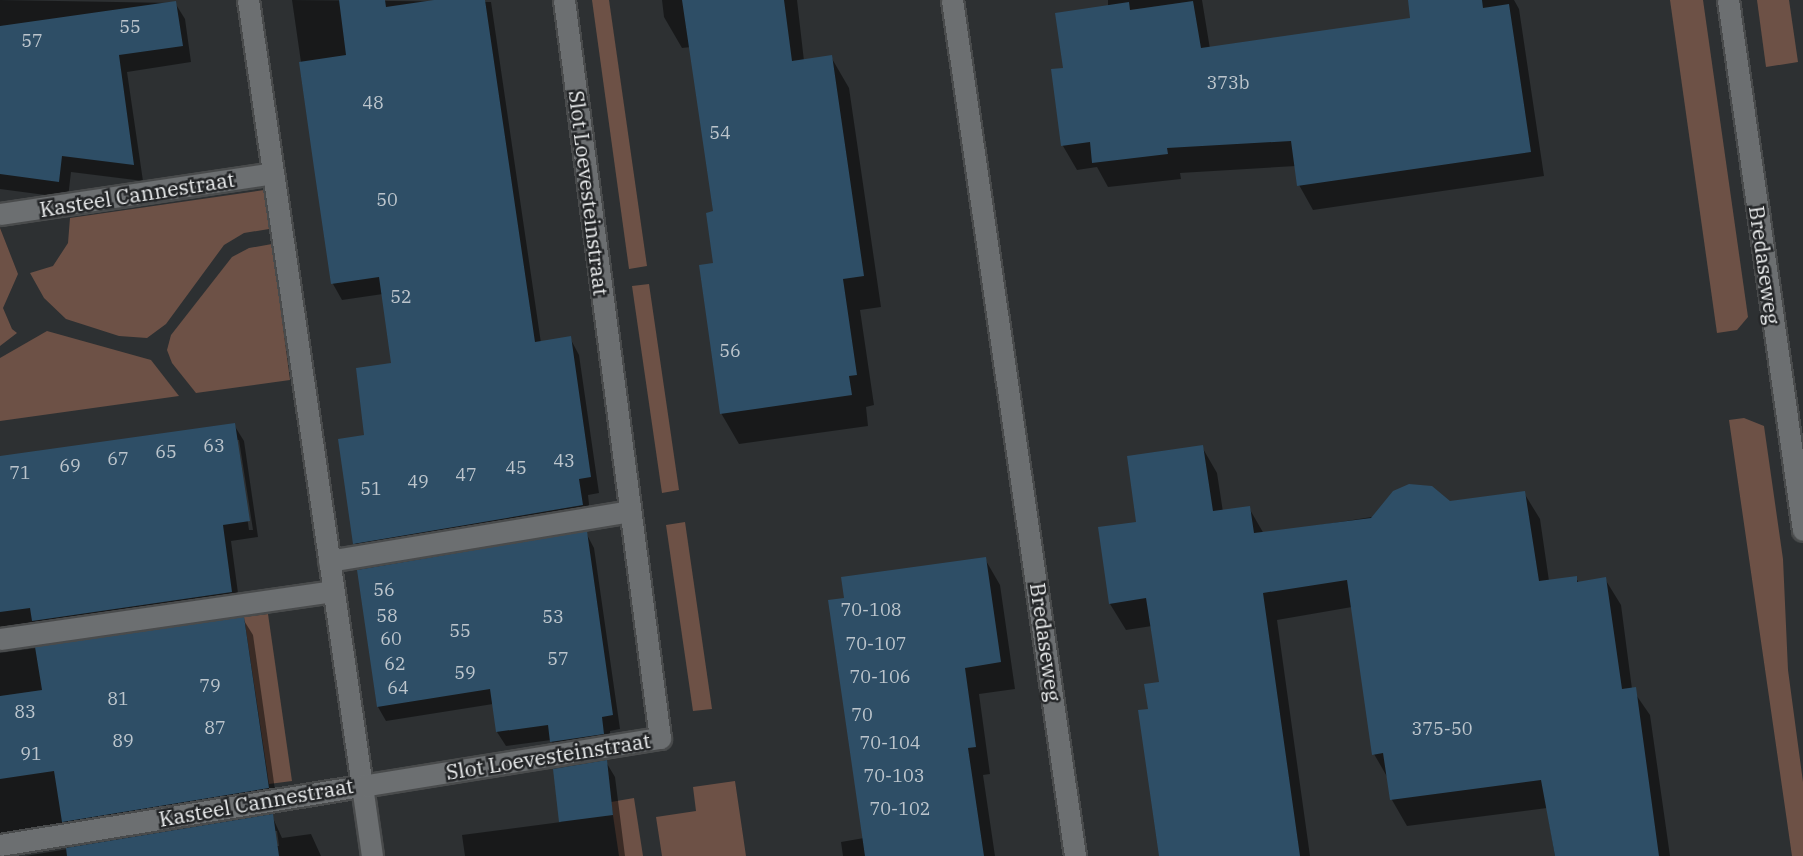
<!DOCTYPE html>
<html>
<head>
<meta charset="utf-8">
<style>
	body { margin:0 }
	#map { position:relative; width:1803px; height:856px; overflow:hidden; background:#2d3032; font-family:"IBM Plex Serif",serif }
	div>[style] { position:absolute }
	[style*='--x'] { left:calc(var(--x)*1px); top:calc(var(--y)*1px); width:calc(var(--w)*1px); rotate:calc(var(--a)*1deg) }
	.green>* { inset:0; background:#6d5146 }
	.shadow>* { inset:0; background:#0007 }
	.building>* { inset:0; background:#2e4e66 }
	.roads { filter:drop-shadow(2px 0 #494b4c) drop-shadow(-2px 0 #494b4c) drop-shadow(0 2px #494b4c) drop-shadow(0 -2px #494b4c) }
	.street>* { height:21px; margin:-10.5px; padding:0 10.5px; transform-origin:10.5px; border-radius:10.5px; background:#6c6f71 }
	.secondary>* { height:21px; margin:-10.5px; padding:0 10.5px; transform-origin:10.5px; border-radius:10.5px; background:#6c6f71 }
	span { translate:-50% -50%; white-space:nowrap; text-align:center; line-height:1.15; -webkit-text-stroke:5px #242628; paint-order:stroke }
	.number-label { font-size:18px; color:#bcc5cc }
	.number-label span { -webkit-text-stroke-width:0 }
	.street-label { font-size:21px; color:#ebedee }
</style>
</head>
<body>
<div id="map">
	<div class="green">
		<div style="clip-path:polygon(592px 0,609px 0,647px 266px,629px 269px)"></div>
		<div style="clip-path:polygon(1670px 0,1703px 0,1748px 317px,1737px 330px,1717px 333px)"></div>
		<div style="clip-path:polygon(1757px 0,1789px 0,1798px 62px,1766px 67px)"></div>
		<div style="clip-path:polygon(264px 190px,269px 229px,244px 233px,224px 245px,166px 324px,147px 338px,119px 336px,66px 319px,44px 298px,30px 273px,53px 266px,68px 243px,70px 218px)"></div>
		<div style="clip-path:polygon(0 228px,18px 274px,3px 308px,12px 329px,17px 333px,0 346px)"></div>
		<div style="clip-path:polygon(272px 244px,290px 380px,196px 393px,172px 363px,167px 350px,171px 335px,232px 257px,249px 248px)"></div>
		<div style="clip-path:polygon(649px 284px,679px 490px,662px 493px,632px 286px)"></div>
		<div style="clip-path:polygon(47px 331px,151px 360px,179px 396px,0 421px,0 358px)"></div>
		<div style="clip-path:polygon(1744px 418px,1764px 426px,1783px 559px,1788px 670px,1803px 782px,1803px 856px,1792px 856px,1729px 420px)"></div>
		<div style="clip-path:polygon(685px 522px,712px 709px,693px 711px,666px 525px)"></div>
		<div style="clip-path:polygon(268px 614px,292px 781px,269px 784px,244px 617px)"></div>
		<div style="clip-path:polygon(735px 781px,746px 856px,662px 856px,656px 817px,696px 811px,693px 787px)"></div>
		<div style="clip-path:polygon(634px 798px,643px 856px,619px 856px,611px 802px)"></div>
	</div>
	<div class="shadow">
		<div style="clip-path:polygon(0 0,175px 3px,185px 19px,191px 62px,127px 72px,143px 181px,71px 172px,68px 198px,0 189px)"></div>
		<div style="clip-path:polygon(292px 0,491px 2px,541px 343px,570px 338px,579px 355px,599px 493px,588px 495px,591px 522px,364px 559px,355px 543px,366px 436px,393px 364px,383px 294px,342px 300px,333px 284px)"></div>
		<div style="clip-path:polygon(662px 0,797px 0,804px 61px,831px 57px,849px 88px,881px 307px,860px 310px,874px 405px,866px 407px,868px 426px,739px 444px,721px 413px,715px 213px,691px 47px,682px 48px,664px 17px)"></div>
		<div style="clip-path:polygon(1108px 0,1202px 0,1210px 49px,1412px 20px,1409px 0,1514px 0,1519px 9px,1544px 176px,1313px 210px,1299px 185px,1296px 166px,1180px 173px,1181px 179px,1108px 187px,1097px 167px,1077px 170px,1063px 146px,1053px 71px,1065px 69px,1108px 7px)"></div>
		<div style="clip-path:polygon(evenodd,234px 425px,244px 441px,258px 537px,231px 541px,240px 608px,0 646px,0 458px,234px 425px,236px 440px,239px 440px,253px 530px,249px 530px,236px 440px)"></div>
		<div style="clip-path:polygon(1202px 447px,1217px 473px,1223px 512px,1249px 508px,1264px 534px,1524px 493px,1540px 519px,1549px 581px,1576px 578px,1579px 583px,1605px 579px,1621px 605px,1632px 689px,1650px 715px,1670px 856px,1555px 856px,1547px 808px,1407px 826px,1392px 800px,1389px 780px,1374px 754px,1352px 607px,1277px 620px,1310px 856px,1161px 856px,1150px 711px,1161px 683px,1152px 626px,1126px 630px,1110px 604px,1137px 524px)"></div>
		<div style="clip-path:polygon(586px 533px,594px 548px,620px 729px,610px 731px,611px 748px,560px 756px,551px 740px,506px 746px,497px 732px,493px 704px,386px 721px,378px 707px,359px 571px)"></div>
		<div style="clip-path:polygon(985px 559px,1000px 585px,1015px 689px,979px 694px,990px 774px,983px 775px,995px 856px,843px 856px,841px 842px,864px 838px,846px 600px)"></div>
		<div style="clip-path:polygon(243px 619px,253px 635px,277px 804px,0 852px,0 653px)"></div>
		<div style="clip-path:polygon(606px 762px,615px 777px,625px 856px,465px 856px,462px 835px,561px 822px,555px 770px)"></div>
		<div style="clip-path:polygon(evenodd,272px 816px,282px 838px,311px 834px,321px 856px,25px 856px,272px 816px,274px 831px,277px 831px,279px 846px,276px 846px,274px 831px)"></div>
	</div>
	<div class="building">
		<div style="clip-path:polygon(339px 0,385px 0,386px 7px,434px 0,485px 0,535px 342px,571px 336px,591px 477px,579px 479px,583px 505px,353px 544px,338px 439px,364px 435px,356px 368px,391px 363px,379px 277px,331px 284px,314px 168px,299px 62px,346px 55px)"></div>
		<div style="clip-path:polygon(682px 0,784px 0,792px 61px,832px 55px,864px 276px,843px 279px,857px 375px,849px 376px,852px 395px,720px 414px,699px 265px,713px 263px,706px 213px,713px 211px)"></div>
		<div style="clip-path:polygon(1408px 0,1482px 0,1483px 8px,1509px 4px,1531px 152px,1297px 186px,1291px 141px,1167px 148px,1168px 154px,1092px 163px,1090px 142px,1061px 146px,1051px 69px,1063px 68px,1055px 13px,1129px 2px,1130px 10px,1193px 1px,1201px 48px,1410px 18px)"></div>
		<div style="clip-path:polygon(176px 1px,183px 46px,119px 55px,134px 165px,62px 156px,59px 182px,0 174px,0 26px)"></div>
		<div style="clip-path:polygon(235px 423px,250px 521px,223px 525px,232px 592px,32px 621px,30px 608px,0 612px,0 456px)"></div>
		<div style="clip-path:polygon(1203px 445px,1213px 511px,1250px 506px,1254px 533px,1371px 518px,1393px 491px,1409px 484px,1432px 486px,1450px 501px,1525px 491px,1539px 581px,1577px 576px,1577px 582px,1606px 577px,1622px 689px,1636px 687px,1659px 856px,1555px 856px,1541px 780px,1390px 800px,1383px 753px,1372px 755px,1347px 580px,1263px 593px,1300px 856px,1159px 856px,1138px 710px,1148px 709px,1144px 684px,1159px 682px,1146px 598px,1109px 604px,1098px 527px,1136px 522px,1127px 456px)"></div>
		<div style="clip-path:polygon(587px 531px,613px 715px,602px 717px,604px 734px,550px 742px,548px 725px,496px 732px,490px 689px,377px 707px,357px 570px)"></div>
		<div style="clip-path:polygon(986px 557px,1001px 662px,965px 668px,976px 747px,968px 748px,984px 856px,865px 856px,828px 600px,844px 598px,841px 577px)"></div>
		<div style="clip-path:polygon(244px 617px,269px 788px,62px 822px,54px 771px,0 779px,0 696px,42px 690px,35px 647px)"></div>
		<div style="clip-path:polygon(607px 760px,613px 815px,559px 822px,553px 769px)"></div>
		<div style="clip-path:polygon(273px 814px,279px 856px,67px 856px,66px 848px)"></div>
	</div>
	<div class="roads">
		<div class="street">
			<div style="--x:952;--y:0;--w:865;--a:81.82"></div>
			<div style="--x:0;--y:214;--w:276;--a:-8.5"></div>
			<div style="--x:329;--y:561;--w:305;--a:-9.4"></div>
			<div style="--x:0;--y:639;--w:336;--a:-8.2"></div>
			<div style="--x:0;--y:845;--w:367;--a:-9.3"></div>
			<div style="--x:362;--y:786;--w:794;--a:-98.25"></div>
			<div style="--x:372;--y:856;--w:71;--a:-98.1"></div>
			<div style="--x:362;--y:786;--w:302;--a:-9.2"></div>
			<div style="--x:660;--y:738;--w:744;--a:-97.41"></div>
		</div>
		<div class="secondary">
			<div style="--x:1728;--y:0;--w:535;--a:81.95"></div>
		</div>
	</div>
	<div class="number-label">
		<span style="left:130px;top:27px">55</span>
		<span style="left:32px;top:41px">57</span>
		<span style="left:1228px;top:83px">373b</span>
		<span style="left:373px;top:103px">48</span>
		<span style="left:720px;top:133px">54</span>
		<span style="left:387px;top:200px">50</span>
		<span style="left:401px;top:297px">52</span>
		<span style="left:730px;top:351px">56</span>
		<span style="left:214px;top:446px">63</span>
		<span style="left:166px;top:452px">65</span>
		<span style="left:118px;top:459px">67</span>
		<span style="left:564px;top:461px">43</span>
		<span style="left:70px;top:466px">69</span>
		<span style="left:516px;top:468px">45</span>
		<span style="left:20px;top:473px">71</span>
		<span style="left:466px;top:475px">47</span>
		<span style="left:418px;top:482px">49</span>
		<span style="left:371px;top:489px">51</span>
		<span style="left:384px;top:590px">56</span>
		<span style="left:871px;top:610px">70-108</span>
		<span style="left:387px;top:616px">58</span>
		<span style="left:553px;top:617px">53</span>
		<span style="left:460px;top:631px">55</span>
		<span style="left:391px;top:639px">60</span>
		<span style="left:876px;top:644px">70-107</span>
		<span style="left:558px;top:659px">57</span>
		<span style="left:395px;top:664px">62</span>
		<span style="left:465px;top:673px">59</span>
		<span style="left:880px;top:677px">70-106</span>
		<span style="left:210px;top:686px">79</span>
		<span style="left:398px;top:688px">64</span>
		<span style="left:118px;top:699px">81</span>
		<span style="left:25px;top:712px">83</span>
		<span style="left:862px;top:715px">70</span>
		<span style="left:215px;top:728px">87</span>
		<span style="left:1442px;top:729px">375-50</span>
		<span style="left:123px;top:741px">89</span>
		<span style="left:890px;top:743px">70-104</span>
		<span style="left:31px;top:754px">91</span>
		<span style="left:894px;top:776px">70-103</span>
		<span style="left:900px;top:809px">70-102</span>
	</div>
	<div class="street-label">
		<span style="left:589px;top:193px;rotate:83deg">Slot Loevesteinstraat</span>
		<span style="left:137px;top:194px;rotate:-9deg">Kasteel Cannestraat</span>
		<span style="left:1765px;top:265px;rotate:82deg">Bredaseweg</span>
		<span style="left:1046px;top:642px;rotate:82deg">Bredaseweg</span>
		<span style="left:548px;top:756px;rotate:-9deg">Slot Loevesteinstraat</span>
		<span style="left:256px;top:802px;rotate:-10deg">Kasteel Cannestraat</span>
	</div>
</div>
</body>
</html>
